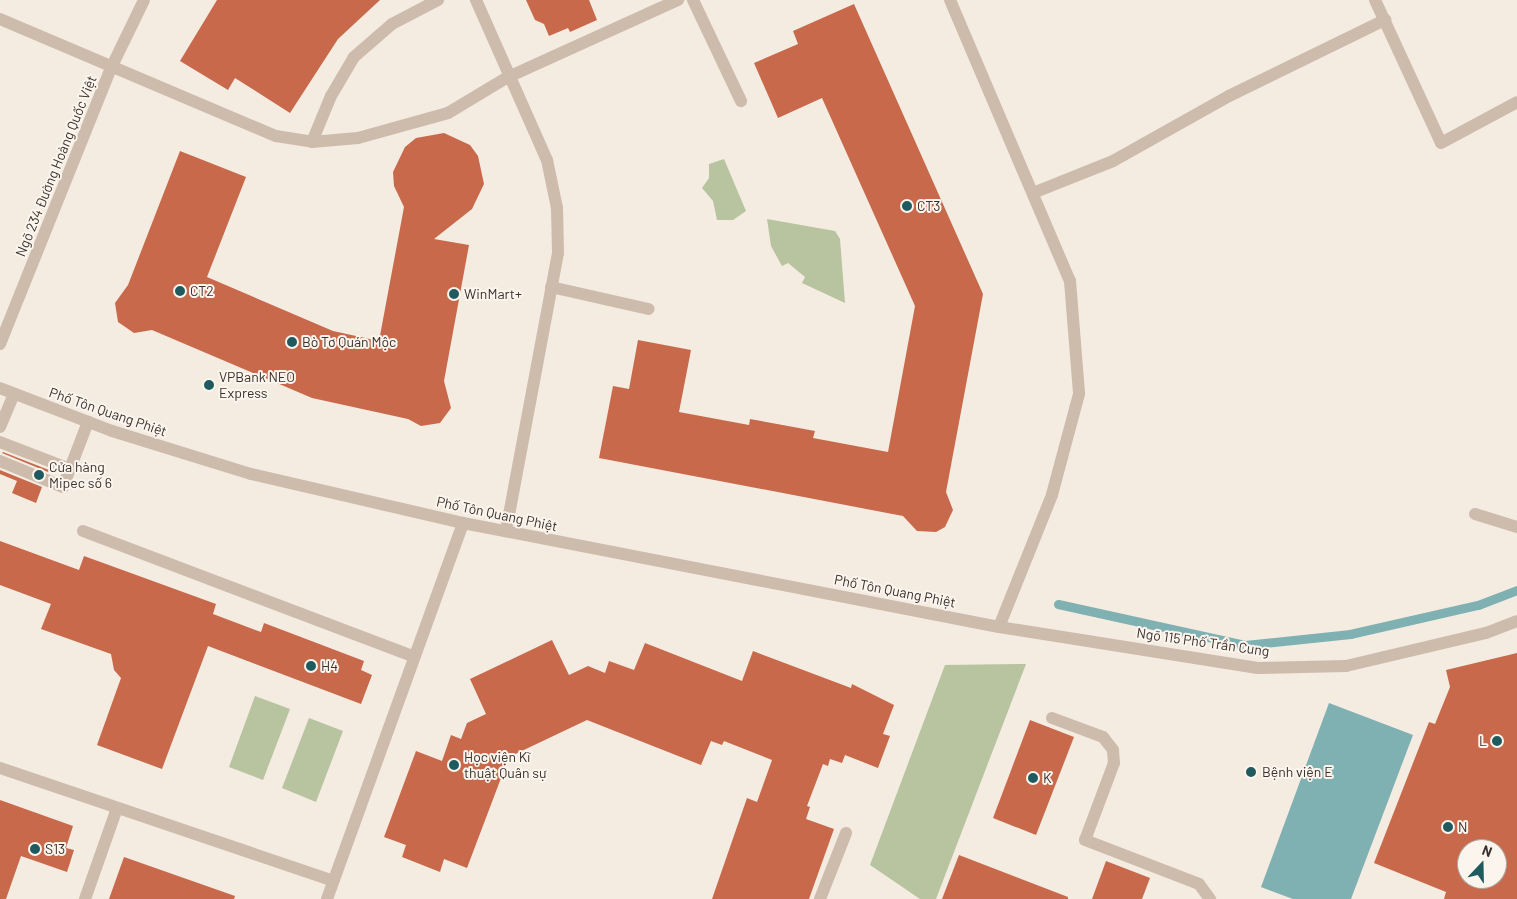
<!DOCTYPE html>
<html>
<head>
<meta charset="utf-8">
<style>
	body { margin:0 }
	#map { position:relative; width:1517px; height:899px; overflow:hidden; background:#f4ebe1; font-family:Barlow,sans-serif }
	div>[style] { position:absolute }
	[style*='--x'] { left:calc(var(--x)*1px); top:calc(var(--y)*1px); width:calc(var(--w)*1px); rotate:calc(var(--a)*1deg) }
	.green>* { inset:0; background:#b8c4a0 }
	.water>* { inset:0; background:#7fb0b2 }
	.stream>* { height:9px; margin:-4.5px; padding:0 4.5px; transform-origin:4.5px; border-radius:4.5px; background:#7fb0b2 }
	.building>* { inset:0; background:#c8694b }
	.service>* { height:12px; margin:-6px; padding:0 6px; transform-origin:6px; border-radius:6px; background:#cdbbac }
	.minor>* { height:12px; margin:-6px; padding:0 6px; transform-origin:6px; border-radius:6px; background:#cdbbac }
	.tertiary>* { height:12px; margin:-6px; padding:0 6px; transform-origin:6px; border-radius:6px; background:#cdbbac }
	.dots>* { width:14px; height:14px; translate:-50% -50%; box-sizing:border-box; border:2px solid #fbf5ee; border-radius:50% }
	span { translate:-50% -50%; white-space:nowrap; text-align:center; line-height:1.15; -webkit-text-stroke:4px #fbf5ee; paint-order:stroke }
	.street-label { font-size:14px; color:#3b302b }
	.poi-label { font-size:14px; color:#3b302b }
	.left { translate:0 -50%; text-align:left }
	.right { translate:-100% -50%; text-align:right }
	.north { position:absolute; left:1457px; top:839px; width:50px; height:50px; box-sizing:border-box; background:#fbf5ee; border:1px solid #aea6a0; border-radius:50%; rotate:21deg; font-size:14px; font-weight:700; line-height:20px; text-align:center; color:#3b302b }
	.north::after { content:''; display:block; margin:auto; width:18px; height:22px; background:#1f5a5e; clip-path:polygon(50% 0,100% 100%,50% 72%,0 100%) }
</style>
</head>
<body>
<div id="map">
	<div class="green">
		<div style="clip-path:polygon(724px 159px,746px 211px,733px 220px,717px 220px,713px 201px,702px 188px,709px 178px,709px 164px)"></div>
		<div style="clip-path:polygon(767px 219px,835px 231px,840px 239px,845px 303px,802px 283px,805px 277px,788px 263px,782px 266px,771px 246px)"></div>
		<div style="clip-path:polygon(1026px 664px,936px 899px,920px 899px,870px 865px,945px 665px)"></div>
		<div style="clip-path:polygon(255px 696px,290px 709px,263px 780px,229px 767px)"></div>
		<div style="clip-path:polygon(309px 718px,343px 731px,316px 802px,282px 788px)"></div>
	</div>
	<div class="water">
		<div style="clip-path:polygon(1329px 703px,1413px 735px,1351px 899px,1293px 899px,1261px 887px)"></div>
	</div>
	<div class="stream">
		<div style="--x:1058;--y:604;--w:191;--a:12.4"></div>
		<div style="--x:1245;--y:645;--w:106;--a:-6"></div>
		<div style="--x:1350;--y:634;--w:131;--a:-12.8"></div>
		<div style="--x:1478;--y:605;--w:42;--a:-21"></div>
	</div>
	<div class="building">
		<div style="clip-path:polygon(217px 0,380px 0,338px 39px,290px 113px,235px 78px,228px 90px,180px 61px)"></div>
		<div style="clip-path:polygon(526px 0,589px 0,597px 20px,570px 32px,568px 28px,549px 36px,544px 24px,535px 20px)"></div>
		<div style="clip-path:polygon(854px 4px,983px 294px,946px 492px,953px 510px,945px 527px,936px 532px,917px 531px,903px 516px,599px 458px,613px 386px,629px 389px,638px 340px,691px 350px,679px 412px,749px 425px,750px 419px,788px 426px,815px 431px,813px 438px,888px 452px,915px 306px,822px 98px,778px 118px,754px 63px,798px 44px,793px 31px)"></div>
		<div style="clip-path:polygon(444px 133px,470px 145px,478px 156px,484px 184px,472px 209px,434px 239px,469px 245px,444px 381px,451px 408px,440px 423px,421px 426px,408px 419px,312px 398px,152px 330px,134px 333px,118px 322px,115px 303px,128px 285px,180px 151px,246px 177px,207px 277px,333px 331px,379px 341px,404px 207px,394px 186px,393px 172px,405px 147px,416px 138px)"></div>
		<div style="clip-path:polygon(3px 452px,49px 470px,48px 472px,2px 453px)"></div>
		<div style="clip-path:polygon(0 470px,42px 487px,36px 503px,12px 493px,17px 481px,0 474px)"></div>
		<div style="clip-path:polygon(0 541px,79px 570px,84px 556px,216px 604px,213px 614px,261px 632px,264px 623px,364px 661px,361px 670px,372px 675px,361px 704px,208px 646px,162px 769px,97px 745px,121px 678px,114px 670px,111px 654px,41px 629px,51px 604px,0 585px)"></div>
		<div style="clip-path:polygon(552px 640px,569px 675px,588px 666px,605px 673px,609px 661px,634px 670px,645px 643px,742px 681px,753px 651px,851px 688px,852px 684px,894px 705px,883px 734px,890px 736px,878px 768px,845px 755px,842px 763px,830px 759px,828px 766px,823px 764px,807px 806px,810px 807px,806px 819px,834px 829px,809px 899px,712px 899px,747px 798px,757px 802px,772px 760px,724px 741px,722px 745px,711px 741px,701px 765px,587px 720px,509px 757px,467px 868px,444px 859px,440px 872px,402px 857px,406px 845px,384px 837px,416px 751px,442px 761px,451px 735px,461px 739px,467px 723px,486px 714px,470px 679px)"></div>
		<div style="clip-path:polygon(evenodd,1517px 653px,1517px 899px,1444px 899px,1446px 892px,1374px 863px,1429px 722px,1435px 724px,1450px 687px,1446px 670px,1517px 653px,1467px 849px,1497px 849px,1497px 879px,1467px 879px,1467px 849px)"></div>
		<div style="clip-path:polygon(1030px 720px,1074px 737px,1036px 835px,993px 818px)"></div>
		<div style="clip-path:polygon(0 800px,73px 826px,66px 848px,74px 850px,67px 872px,21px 856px,6px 899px,0 899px)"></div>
		<div style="clip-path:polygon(959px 855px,1068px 897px,1068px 899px,942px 899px)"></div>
		<div style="clip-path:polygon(124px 857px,235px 896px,234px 899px,109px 899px)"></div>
		<div style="clip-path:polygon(1106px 861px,1150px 878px,1142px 899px,1092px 899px)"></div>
	</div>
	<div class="service">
		<div style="--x:1375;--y:0;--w:157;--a:65.2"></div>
		<div style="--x:1033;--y:193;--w:86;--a:-21.8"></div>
		<div style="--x:1113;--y:161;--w:133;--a:-29.3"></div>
		<div style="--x:1229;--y:96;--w:174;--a:-26"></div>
		<div style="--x:0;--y:427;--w:36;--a:-67"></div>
		<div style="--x:0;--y:442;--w:75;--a:21.1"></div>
		<div style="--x:0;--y:461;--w:68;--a:22.4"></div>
		<div style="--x:63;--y:487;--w:70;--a:-69"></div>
		<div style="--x:1475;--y:514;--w:44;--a:17.2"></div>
		<div style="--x:83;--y:531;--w:354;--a:20.8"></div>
		<div style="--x:1052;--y:718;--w:54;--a:20.4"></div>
		<div style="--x:1103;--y:737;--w:16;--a:52"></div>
		<div style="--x:1113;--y:750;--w:13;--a:86"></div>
		<div style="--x:1114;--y:763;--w:82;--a:110.6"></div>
		<div style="--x:1085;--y:840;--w:122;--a:21.1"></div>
		<div style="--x:1199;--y:884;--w:19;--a:54"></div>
		<div style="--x:0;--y:768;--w:352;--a:18.7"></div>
		<div style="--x:85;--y:899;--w:96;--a:-70.6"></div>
		<div style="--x:327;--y:899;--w:400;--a:-70.1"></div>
		<div style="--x:820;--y:899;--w:71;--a:-68.5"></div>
	</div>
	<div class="minor">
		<div style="--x:476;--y:0;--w:175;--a:66.1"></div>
		<div style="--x:547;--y:160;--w:49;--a:78.2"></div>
		<div style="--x:557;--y:208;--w:45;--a:88.7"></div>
		<div style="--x:558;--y:253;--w:283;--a:100.6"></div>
		<div style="--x:693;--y:0;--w:112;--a:64.6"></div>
		<div style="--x:950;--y:0;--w:306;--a:66.9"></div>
		<div style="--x:1070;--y:281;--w:113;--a:85.4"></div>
		<div style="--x:1079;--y:394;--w:105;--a:105"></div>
		<div style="--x:1052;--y:495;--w:142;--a:111.9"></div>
		<div style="--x:999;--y:627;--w:262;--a:9"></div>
		<div style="--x:1258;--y:668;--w:88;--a:-1.3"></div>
		<div style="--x:1346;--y:666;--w:144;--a:-13.3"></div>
		<div style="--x:1486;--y:633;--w:33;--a:-21"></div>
		<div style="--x:0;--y:19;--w:300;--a:23"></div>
		<div style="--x:276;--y:136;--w:36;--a:9"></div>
		<div style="--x:312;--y:142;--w:46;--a:-5"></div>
		<div style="--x:358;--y:138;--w:93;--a:-15.5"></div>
		<div style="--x:448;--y:113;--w:70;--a:-31"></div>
		<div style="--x:508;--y:77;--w:187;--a:-24.4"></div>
		<div style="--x:312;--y:142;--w:50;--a:-67.6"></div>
		<div style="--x:331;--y:96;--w:45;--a:-59.5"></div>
		<div style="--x:354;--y:57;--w:50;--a:-41"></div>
		<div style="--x:392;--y:24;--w:52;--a:-27.6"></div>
		<div style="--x:1441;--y:143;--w:86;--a:-28.3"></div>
		<div style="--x:551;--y:287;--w:100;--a:12.7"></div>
		<div style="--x:0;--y:344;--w:300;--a:-68.1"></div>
		<div style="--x:112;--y:66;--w:73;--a:-64.1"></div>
	</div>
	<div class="tertiary">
		<div style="--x:0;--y:388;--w:120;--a:21"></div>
		<div style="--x:112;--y:431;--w:145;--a:17.2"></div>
		<div style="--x:251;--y:474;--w:218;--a:13"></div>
		<div style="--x:463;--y:523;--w:546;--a:10.98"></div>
	</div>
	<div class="dots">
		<div style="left:907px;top:206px;background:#1f5a5e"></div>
		<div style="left:180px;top:291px;background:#1f5a5e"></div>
		<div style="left:454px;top:294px;background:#1f5a5e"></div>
		<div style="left:292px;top:342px;background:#1f5a5e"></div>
		<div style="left:209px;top:385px;background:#1f5a5e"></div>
		<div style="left:39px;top:475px;background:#1f5a5e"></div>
		<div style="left:311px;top:666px;background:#1f5a5e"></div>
		<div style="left:1497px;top:741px;background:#1f5a5e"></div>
		<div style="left:454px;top:765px;background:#1f5a5e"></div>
		<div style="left:1251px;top:772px;background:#1f5a5e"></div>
		<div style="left:1033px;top:778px;background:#1f5a5e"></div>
		<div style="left:1448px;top:827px;background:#1f5a5e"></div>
		<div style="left:35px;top:849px;background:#1f5a5e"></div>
	</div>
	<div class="street-label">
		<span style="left:56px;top:166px;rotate:-68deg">Ngõ 234 Đường Hoàng Quốc Việt</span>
		<span style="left:108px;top:412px;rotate:19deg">Phố Tôn Quang Phiệt</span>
		<span style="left:497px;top:514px;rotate:12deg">Phố Tôn Quang Phiệt</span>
		<span style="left:895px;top:591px;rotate:11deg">Phố Tôn Quang Phiệt</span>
		<span style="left:1203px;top:642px;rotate:8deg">Ngõ 115 Phố Trần Cung</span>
	</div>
	<div class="poi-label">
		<span class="left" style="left:917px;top:206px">CT3</span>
		<span class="left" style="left:190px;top:291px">CT2</span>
		<span class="left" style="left:464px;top:294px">WinMart+</span>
		<span class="left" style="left:302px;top:342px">Bò Tơ Quán Mộc</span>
		<span class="left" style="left:219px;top:385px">VPBank NEO<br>Express</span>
		<span class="left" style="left:49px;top:475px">Cửa hàng<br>Mipec số 6</span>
		<span class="left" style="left:321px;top:666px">H4</span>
		<span class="right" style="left:1487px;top:741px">L</span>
		<span class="left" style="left:464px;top:765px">Học viện Kĩ<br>thuật Quân sự</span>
		<span class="left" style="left:1262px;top:772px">Bệnh viện E</span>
		<span class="left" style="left:1043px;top:778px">K</span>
		<span class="left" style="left:1458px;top:827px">N</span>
		<span class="left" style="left:45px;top:849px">S13</span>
	</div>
	<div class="north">N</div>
</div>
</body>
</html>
